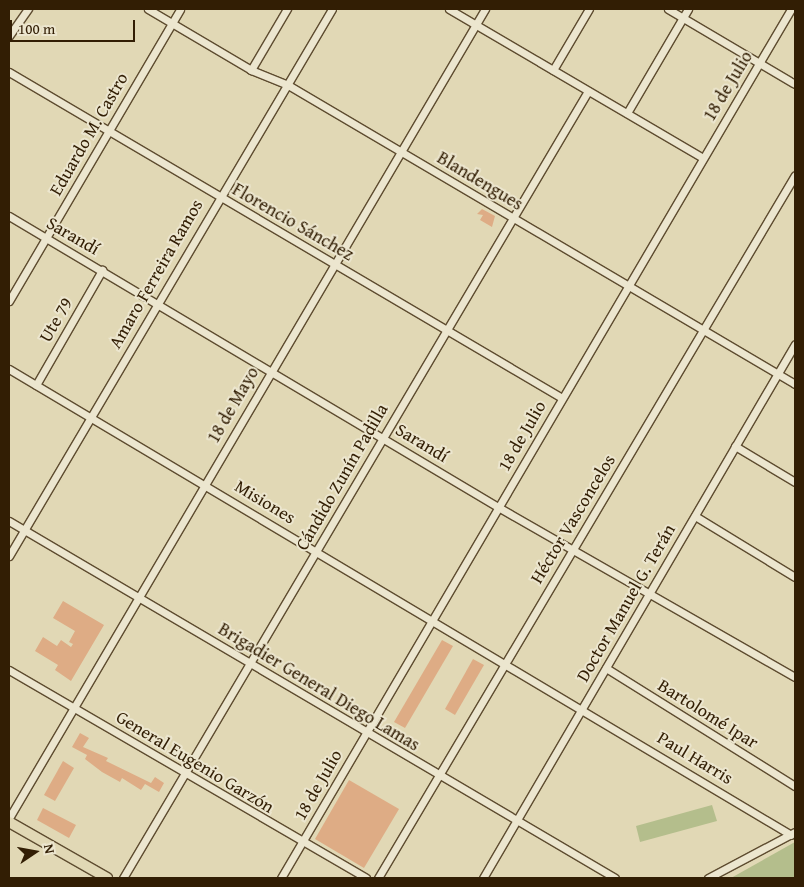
<!DOCTYPE html>
<html>
<head>
<meta charset="utf-8">
<style>
	body { margin:0 }
	#map { position:relative; width:804px; height:887px; overflow:hidden; background:#e1d8b5; font-family:"Gentium Book Plus",serif }
	div>[style] { position:absolute }
	[style*='--x'] { left:calc(var(--x)*1px); top:calc(var(--y)*1px); width:calc(var(--w)*1px); rotate:calc(var(--a)*1deg) }
	.green>* { inset:0; background:#b4be8c }
	.building>* { inset:0; background:#deac85 }
	.roads { filter:drop-shadow(1px 0 #5e4c30) drop-shadow(-1px 0 #5e4c30) drop-shadow(0 1px #5e4c30) drop-shadow(0 -1px #5e4c30) }
	.minor>* { height:7px; margin:-3.5px; padding:0 3.5px; transform-origin:3.5px; border-radius:3.5px; background:#ece6cf }
	.primary>* { height:10px; margin:-5px; padding:0 5px; transform-origin:5px; border-radius:5px; background:#e1d8b5 }
	span { translate:-50% -50%; white-space:nowrap; text-align:center; line-height:1.15; -webkit-text-stroke:4px #ece6cf; paint-order:stroke }
	.street-label { font-size:18px; color:#321e04 }
	.frame { position:absolute; inset:0; border:10px solid #321e04; pointer-events:none }
	.north { position:absolute; left:10px; top:827px; width:50px; height:50px; -webkit-text-stroke:4px #ece6cf; paint-order:stroke; rotate:78deg; font-size:14px; font-weight:700; line-height:20px; text-align:center; color:#321e04 }
	.north::after { content:''; display:block; margin:auto; width:18px; height:22px; background:#321e04; clip-path:polygon(50% 0,100% 100%,50% 72%,0 100%) }
	.scale { position:absolute; left:10px; top:20px; width:125px; height:22px; box-sizing:border-box; border:2px solid #321e04; border-top:0; padding-left:6px; font-size:15px; line-height:18px; white-space:nowrap; color:#321e04; -webkit-text-stroke:4px #ece6cf; paint-order:stroke }
</style>
</head>
<body>
<div id="map">
	<div class="green">
		<div style="clip-path:polygon(712px 805px,717px 821px,640px 842px,636px 826px)"></div>
		<div style="clip-path:polygon(795px 842px,795px 878px,731px 878px)"></div>
	</div>
	<div class="building">
		<div style="clip-path:polygon(482px 209px,495px 216px,492px 227px,480px 220px,483px 215px,477px 214px)"></div>
		<div style="clip-path:polygon(63px 601px,104px 625px,71px 681px,55px 670px,58px 665px,35px 651px,43px 637px,57px 646px,61px 640px,71px 647px,73px 644px,69px 642px,75px 631px,53px 618px)"></div>
		<div style="clip-path:polygon(442px 640px,453px 646px,405px 728px,394px 722px)"></div>
		<div style="clip-path:polygon(473px 659px,484px 665px,455px 715px,445px 709px)"></div>
		<div style="clip-path:polygon(80px 733px,89px 738px,83px 747px,108px 758px,106px 761px,151px 783px,155px 777px,164px 783px,159px 792px,145px 784px,141px 790px,122px 778px,120px 782px,102px 772px,85px 759px,87px 755px,72px 747px)"></div>
		<div style="clip-path:polygon(63px 761px,74px 768px,55px 801px,44px 795px)"></div>
		<div style="clip-path:polygon(349px 780px,399px 809px,364px 868px,315px 839px)"></div>
		<div style="clip-path:polygon(43px 808px,76px 825px,69px 838px,37px 820px)"></div>
	</div>
	<div class="roads">
		<div class="minor">
			<div style="--x:148;--y:9;--w:120;--a:30.6"></div>
			<div style="--x:251;--y:70;--w:40;--a:22"></div>
			<div style="--x:288;--y:85;--w:589;--a:30.53"></div>
			<div style="--x:449;--y:9;--w:294;--a:30.4"></div>
			<div style="--x:668;--y:9;--w:147;--a:30.6"></div>
			<div style="--x:9;--y:36;--w:33;--a:-55"></div>
			<div style="--x:251;--y:70;--w:71;--a:-59.5"></div>
			<div style="--x:553;--y:70;--w:71;--a:-59.5"></div>
			<div style="--x:9;--y:72;--w:642;--a:30.52"></div>
			<div style="--x:627;--y:113;--w:121;--a:-59.6"></div>
			<div style="--x:9;--y:216;--w:569;--a:30.76"></div>
			<div style="--x:498;--y:507;--w:342;--a:29.8"></div>
			<div style="--x:9;--y:301;--w:338;--a:-59.6"></div>
			<div style="--x:9;--y:369;--w:910;--a:30.79"></div>
			<div style="--x:36;--y:385;--w:133;--a:-60.1"></div>
			<div style="--x:735;--y:446;--w:70;--a:31"></div>
			<div style="--x:695;--y:516;--w:117;--a:31.4"></div>
			<div style="--x:9;--y:521;--w:703;--a:30.5"></div>
			<div style="--x:9;--y:556;--w:635;--a:-59.44"></div>
			<div style="--x:606;--y:668;--w:223;--a:32"></div>
			<div style="--x:9;--y:670;--w:413;--a:30.2"></div>
			<div style="--x:9;--y:818;--w:939;--a:-59.53"></div>
			<div style="--x:123;--y:878;--w:914;--a:-59.42"></div>
			<div style="--x:281;--y:878;--w:1008;--a:-59.59"></div>
			<div style="--x:378;--y:878;--w:817;--a:-59.32"></div>
			<div style="--x:483;--y:878;--w:618;--a:-59.7"></div>
			<div style="--x:708;--y:878;--w:98;--a:-27.9"></div>
		</div>
		<div class="primary">
			<div style="--x:9;--y:822;--w:113;--a:29.7"></div>
		</div>
	</div>
	<div class="street-label">
		<span style="left:728px;top:86px;rotate:-59deg">18 de Julio</span>
		<span style="left:89px;top:134px;rotate:-60deg">Eduardo M. Castro</span>
		<span style="left:480px;top:181px;rotate:31deg">Blandengues</span>
		<span style="left:293px;top:222px;rotate:30deg">Florencio Sánchez</span>
		<span style="left:73px;top:236px;rotate:30deg">Sarandí</span>
		<span style="left:156px;top:274px;rotate:-60deg">Amaro Ferreira Ramos</span>
		<span style="left:56px;top:320px;rotate:-60deg">Ute 79</span>
		<span style="left:233px;top:405px;rotate:-60deg">18 de Mayo</span>
		<span style="left:522px;top:436px;rotate:-60deg">18 de Julio</span>
		<span style="left:422px;top:443px;rotate:31deg">Sarandí</span>
		<span style="left:342px;top:477px;rotate:-60deg">Cándido Zunín Padilla</span>
		<span style="left:265px;top:502px;rotate:31deg">Misiones</span>
		<span style="left:573px;top:519px;rotate:-59deg">Héctor Vasconcelos</span>
		<span style="left:626px;top:603px;rotate:-60deg">Doctor Manuel G. Terán</span>
		<span style="left:319px;top:687px;rotate:31deg">Brigadier General Diego Lamas</span>
		<span style="left:708px;top:714px;rotate:32deg">Bartolomé Ipar</span>
		<span style="left:695px;top:758px;rotate:31deg">Paul Harris</span>
		<span style="left:195px;top:762px;rotate:31deg">General Eugenio Garzón</span>
		<span style="left:318px;top:785px;rotate:-60deg">18 de Julio</span>
	</div>
	<div class="frame"></div>
	<div class="north">N</div>
	<div class="scale">100 m</div>
</div>
</body>
</html>
